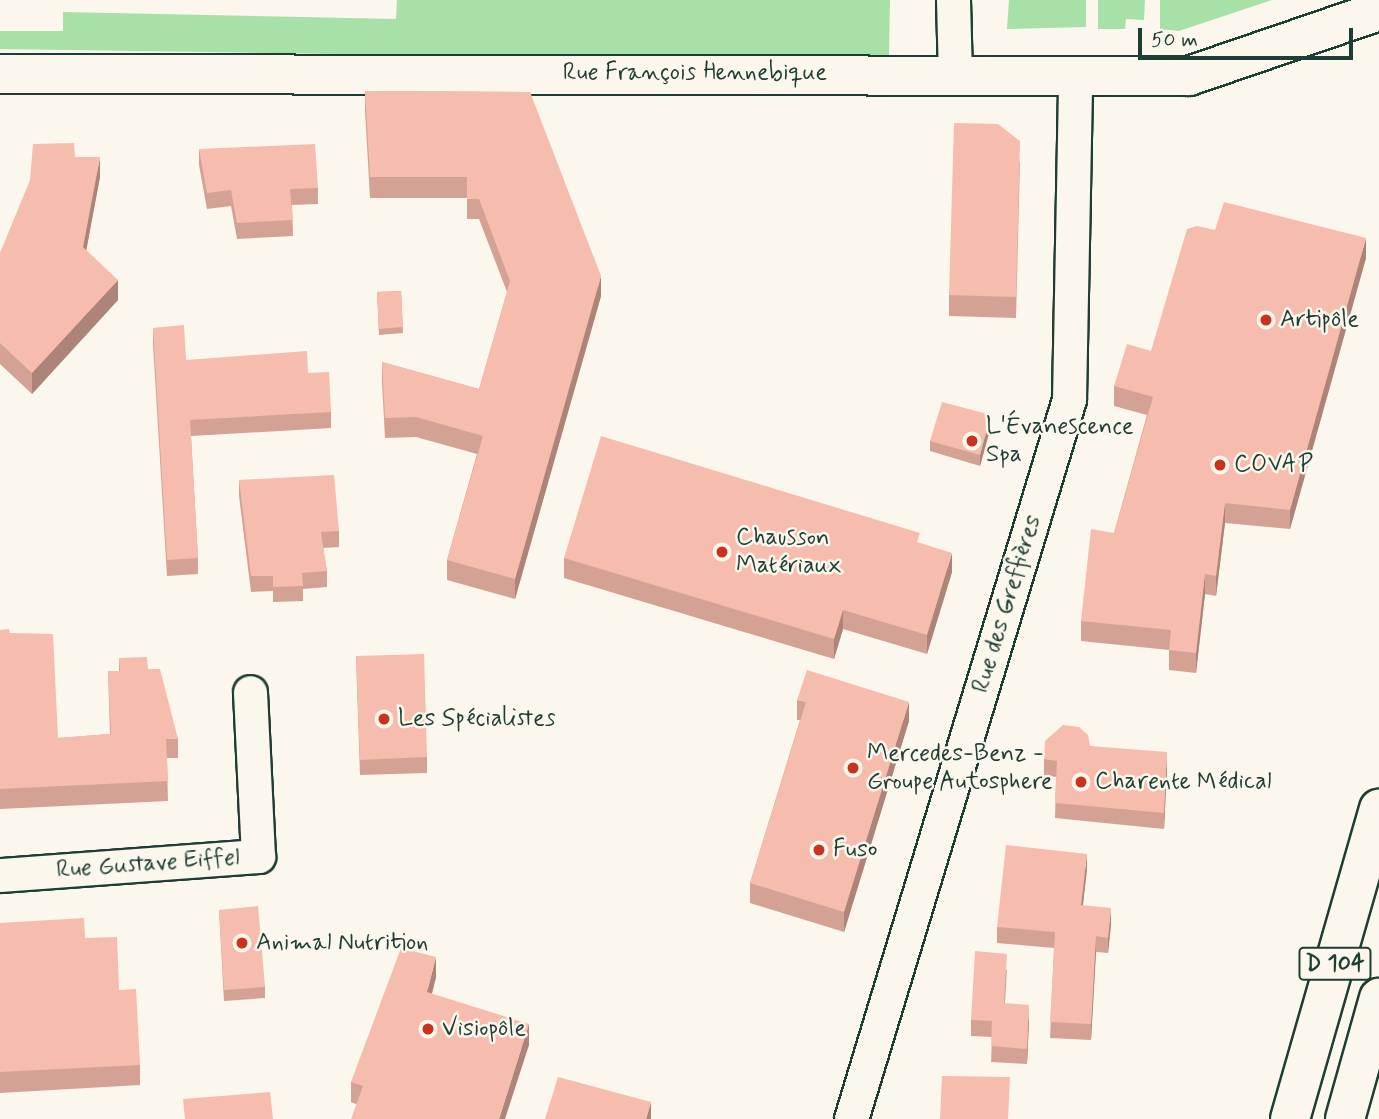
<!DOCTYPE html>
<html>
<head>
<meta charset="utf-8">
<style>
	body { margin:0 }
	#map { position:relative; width:1379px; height:1119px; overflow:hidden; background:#fbf7ec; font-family:Mynerve,sans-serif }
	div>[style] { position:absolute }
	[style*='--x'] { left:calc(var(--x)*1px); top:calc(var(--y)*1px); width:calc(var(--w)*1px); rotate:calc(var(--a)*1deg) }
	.green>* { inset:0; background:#a7e1a7 }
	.roads { filter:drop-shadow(2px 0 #1f3d34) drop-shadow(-2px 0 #1f3d34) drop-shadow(0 2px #1f3d34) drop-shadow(0 -2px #1f3d34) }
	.minor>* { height:33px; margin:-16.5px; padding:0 16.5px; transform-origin:16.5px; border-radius:16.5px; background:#fbf7ec }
	.tertiary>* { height:38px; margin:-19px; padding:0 19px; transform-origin:19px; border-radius:19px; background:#fbf7ec }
	.primary>* { height:38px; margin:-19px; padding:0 19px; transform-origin:19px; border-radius:19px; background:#fbf7ec }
	.wall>* { inset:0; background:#d4a295 }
	.shaded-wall>* { inset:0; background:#ac8479 }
	.building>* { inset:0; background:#f6bcad }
	.dots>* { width:19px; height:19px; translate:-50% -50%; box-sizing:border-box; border:4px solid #fbf7ec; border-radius:50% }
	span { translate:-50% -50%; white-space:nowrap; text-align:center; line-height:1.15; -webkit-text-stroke:5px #fbf7ec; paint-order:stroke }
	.shield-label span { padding:2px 5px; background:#fbf7ec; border:2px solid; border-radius:5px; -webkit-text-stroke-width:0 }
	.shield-label { font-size:23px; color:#1f3d34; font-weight:700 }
	.street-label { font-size:24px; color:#1f3d34 }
	.poi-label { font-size:24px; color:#1f3d34 }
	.left { translate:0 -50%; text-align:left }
	.scale { position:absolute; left:1138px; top:28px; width:215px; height:32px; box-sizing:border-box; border:4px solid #1f3d34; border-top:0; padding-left:9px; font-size:21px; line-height:24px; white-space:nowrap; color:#1f3d34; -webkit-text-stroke:5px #fbf7ec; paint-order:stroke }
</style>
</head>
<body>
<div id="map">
	<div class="green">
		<div style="clip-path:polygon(397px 0,890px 0,889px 55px,398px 55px,0 49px,0 31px,63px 31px,63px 12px,396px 19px)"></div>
		<div style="clip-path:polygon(1009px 0,1086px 0,1086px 27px,1007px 29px)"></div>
		<div style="clip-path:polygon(1098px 0,1145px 0,1144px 20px,1126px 19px,1125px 29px,1098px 29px)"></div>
		<div style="clip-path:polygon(1160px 0,1272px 0,1179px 31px,1160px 29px)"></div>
	</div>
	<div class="roads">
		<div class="minor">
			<div style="--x:953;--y:0;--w:76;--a:88.5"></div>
			<div style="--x:0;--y:875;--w:259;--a:-4.2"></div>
			<div style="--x:258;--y:856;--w:164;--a:-92.8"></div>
			<div style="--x:851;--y:1119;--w:752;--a:-73.15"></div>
			<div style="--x:1069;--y:399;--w:323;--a:-88.9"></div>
		</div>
		<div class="tertiary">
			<div style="--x:0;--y:74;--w:1189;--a:0.1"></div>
			<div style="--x:1189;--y:76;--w:201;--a:-18.9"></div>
		</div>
		<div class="primary">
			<div style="--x:1290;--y:1119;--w:323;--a:-74"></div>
			<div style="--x:1345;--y:1119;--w:126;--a:-74.3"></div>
		</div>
	</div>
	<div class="wall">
		<div style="clip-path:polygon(365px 91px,530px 92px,601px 296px,515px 599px,447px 580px,447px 560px,477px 454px,416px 437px,385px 438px,382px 382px,382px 362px,479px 389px,507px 292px,479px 219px,467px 219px,467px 198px,370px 198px,365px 111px)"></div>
		<div style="clip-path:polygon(199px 149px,318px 188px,318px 204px,292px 205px,293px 236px,237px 239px,231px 206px,207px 209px,199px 165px)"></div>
		<div style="clip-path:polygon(75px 157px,100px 177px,86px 250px,118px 300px,32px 394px,0 364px,0 253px)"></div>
		<div style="clip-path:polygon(1020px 161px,1016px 318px,949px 316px,949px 295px)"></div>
		<div style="clip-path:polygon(1215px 230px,1366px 258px,1290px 529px,1225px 523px,1216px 596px,1205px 594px,1196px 673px,1169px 670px,1169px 650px,1081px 641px,1081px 621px,1114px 533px,1147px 415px,1114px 406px,1114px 386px,1151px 351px)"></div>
		<div style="clip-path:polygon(401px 291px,403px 333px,379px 335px,377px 292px)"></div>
		<div style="clip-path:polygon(153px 328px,186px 360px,308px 373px,331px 412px,331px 428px,191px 436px,198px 558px,198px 574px,167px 576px,153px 344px)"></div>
		<div style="clip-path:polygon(991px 426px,980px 466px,930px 451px,930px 441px)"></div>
		<div style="clip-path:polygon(239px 480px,339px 531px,339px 547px,323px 548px,327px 571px,327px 587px,303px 589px,303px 601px,273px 602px,273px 591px,251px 592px,239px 496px)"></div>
		<div style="clip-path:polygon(920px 543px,952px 572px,927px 654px,843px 629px,834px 659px,564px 578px,564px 558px)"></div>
		<div style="clip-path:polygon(0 630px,10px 633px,58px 738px,110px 734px,108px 671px,119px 671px,119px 658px,148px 669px,178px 739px,178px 758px,167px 758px,168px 801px,0 809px)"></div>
		<div style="clip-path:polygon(356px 656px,427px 757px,427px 773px,360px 775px)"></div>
		<div style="clip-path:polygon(797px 700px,909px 721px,844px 932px,750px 903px,750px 883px,800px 720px,797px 720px)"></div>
		<div style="clip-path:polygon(1090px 746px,1167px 768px,1164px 829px,1055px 818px,1056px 777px,1044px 775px,1044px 759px)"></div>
		<div style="clip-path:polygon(1087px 869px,1083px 905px,1111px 924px,1108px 953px,1096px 952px,1091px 1040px,1050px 1038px,1054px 948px,997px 943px,997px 927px)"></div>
		<div style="clip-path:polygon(219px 910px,265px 987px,265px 998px,224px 1001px)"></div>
		<div style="clip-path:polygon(0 923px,85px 938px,119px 990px,140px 1065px,140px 1085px,0 1093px)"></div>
		<div style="clip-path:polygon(1007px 969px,1005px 1003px,1029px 1021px,1027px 1064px,991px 1062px,992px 1037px,971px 1036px,971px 1020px)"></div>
		<div style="clip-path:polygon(436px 977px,432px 994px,529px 1045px,356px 1104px,351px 1102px,351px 1082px)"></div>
	</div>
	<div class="shaded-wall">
		<div style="clip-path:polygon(100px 157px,100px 177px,83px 268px,83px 247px)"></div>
		<div style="clip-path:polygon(1366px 238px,1366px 258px,1290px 529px,1290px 510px)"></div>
		<div style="clip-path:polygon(601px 276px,601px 296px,515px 599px,515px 579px)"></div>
		<div style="clip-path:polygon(118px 280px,118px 300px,32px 394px,32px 373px)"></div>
		<div style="clip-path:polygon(991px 415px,991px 426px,980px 466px,980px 455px)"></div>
		<div style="clip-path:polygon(1225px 503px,1225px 523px,1216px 596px,1216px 576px)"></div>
		<div style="clip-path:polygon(952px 553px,952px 572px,927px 654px,927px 635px)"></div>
		<div style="clip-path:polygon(1205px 574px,1205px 594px,1196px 673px,1196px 653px)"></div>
		<div style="clip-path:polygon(843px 610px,843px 629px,834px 659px,834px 639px)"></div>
		<div style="clip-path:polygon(909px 702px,909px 721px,844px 932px,844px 912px)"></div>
		<div style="clip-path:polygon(1167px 752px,1167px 768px,1164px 829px,1164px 813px)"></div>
		<div style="clip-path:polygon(1087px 854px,1087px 869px,1081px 920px,1081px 905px)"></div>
		<div style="clip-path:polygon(1111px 908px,1111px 924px,1108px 953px,1108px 938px)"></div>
		<div style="clip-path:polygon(1096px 936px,1096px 952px,1091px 1040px,1091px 1024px)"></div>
		<div style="clip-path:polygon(436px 957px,436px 977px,427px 1012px,427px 992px)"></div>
		<div style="clip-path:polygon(1029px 1005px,1029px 1021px,1027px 1064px,1027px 1049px)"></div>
		<div style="clip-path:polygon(529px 1024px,529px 1045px,505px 1119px,499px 1119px)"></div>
		<div style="clip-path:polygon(651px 1102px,651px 1119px,646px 1119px)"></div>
	</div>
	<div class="building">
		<div style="clip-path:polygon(365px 91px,530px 92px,601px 276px,515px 579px,447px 560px,483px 436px,416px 417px,385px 418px,382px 362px,479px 389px,510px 281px,479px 199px,467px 199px,467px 177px,370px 177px)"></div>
		<div style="clip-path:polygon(954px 123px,998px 124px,1020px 141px,1016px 297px,949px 295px)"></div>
		<div style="clip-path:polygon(74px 143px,75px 157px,100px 157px,83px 247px,118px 280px,32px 373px,0 343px,0 253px,30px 180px,33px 144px)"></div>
		<div style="clip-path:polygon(315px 144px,318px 188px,290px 189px,293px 220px,237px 223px,231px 190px,207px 193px,199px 149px)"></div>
		<div style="clip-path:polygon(1224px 202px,1366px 238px,1290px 510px,1225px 503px,1216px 576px,1205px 574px,1196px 653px,1169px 650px,1171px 630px,1081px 621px,1091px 529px,1114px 533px,1153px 397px,1114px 386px,1127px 344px,1151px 351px,1187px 229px,1197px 226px,1215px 230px)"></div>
		<div style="clip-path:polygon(401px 291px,403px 327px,379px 329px,377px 292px)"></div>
		<div style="clip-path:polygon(184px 325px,186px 360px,307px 351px,308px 373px,329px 372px,331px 412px,190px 420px,198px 558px,167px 560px,153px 328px)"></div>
		<div style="clip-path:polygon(942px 402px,991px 415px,980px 455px,930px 441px)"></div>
		<div style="clip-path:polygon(601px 436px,920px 533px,917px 542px,952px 553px,927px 635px,843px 610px,834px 639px,564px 558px)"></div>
		<div style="clip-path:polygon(334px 475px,339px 531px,321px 532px,327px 571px,302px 573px,303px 586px,273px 587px,273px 576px,251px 576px,239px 480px)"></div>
		<div style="clip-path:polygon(9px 629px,10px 633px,53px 634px,58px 738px,111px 734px,108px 671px,120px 671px,119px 658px,147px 657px,148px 669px,160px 669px,178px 739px,166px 739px,168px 781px,0 789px,0 630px)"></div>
		<div style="clip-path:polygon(424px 654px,427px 757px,360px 760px,356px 656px)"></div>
		<div style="clip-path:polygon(807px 670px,909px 702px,844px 912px,750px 883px,806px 702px,797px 700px)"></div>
		<div style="clip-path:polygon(1063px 725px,1079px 727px,1088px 735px,1090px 746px,1167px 752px,1164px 813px,1055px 803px,1057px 761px,1044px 759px,1045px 741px)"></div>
		<div style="clip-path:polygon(1006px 845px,1087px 854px,1081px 905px,1111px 908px,1108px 938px,1096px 936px,1091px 1024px,1050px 1022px,1055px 932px,997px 927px)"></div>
		<div style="clip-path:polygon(258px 906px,265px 987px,224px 990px,219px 910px)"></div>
		<div style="clip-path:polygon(84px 918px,85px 938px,117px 937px,119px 990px,136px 989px,140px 1065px,0 1072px,0 923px)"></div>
		<div style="clip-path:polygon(401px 948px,436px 957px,427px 992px,529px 1024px,499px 1119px,351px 1119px,363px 1086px,351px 1082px)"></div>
		<div style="clip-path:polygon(975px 951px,1007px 954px,1004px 1003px,1029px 1005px,1027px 1049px,991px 1046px,992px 1021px,971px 1020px)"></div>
		<div style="clip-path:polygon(942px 1076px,1010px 1077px,1008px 1119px,940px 1119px)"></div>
		<div style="clip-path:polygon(558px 1077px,651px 1102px,646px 1119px,545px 1119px)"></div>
		<div style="clip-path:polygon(270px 1092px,273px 1119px,185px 1119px,183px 1099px)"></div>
	</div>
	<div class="dots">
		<div style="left:1266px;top:320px;background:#c8321e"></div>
		<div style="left:972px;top:441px;background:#c8321e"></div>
		<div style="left:1220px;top:465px;background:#c8321e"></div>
		<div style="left:722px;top:552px;background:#c8321e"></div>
		<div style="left:384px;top:719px;background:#c8321e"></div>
		<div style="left:853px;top:768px;background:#c8321e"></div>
		<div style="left:1081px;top:782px;background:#c8321e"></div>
		<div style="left:819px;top:850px;background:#c8321e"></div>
		<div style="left:242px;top:943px;background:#c8321e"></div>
		<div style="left:428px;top:1029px;background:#c8321e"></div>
	</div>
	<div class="shield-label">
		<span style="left:1335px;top:964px">D 104</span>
	</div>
	<div class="street-label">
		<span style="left:695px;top:73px">Rue François Hennebique</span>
		<span style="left:1007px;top:604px;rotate:-73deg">Rue des Greffières</span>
		<span style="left:148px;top:864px;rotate:-4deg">Rue Gustave Eiffel</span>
	</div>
	<div class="poi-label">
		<span class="left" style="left:1280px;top:320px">Artipôle</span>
		<span class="left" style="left:986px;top:441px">L'Évanescence<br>Spa</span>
		<span class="left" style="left:1234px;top:465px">COVAP</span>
		<span class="left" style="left:736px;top:552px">Chausson<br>Matériaux</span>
		<span class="left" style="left:398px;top:719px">Les Spécialistes</span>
		<span class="left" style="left:867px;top:768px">Mercedes-Benz -<br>Groupe Autosphere</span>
		<span class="left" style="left:1095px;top:782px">Charente Médical</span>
		<span class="left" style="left:833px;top:850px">Fuso</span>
		<span class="left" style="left:256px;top:943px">Animal Nutrition</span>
		<span class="left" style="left:442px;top:1029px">Visiopôle</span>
	</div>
	<div class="scale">50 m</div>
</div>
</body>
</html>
